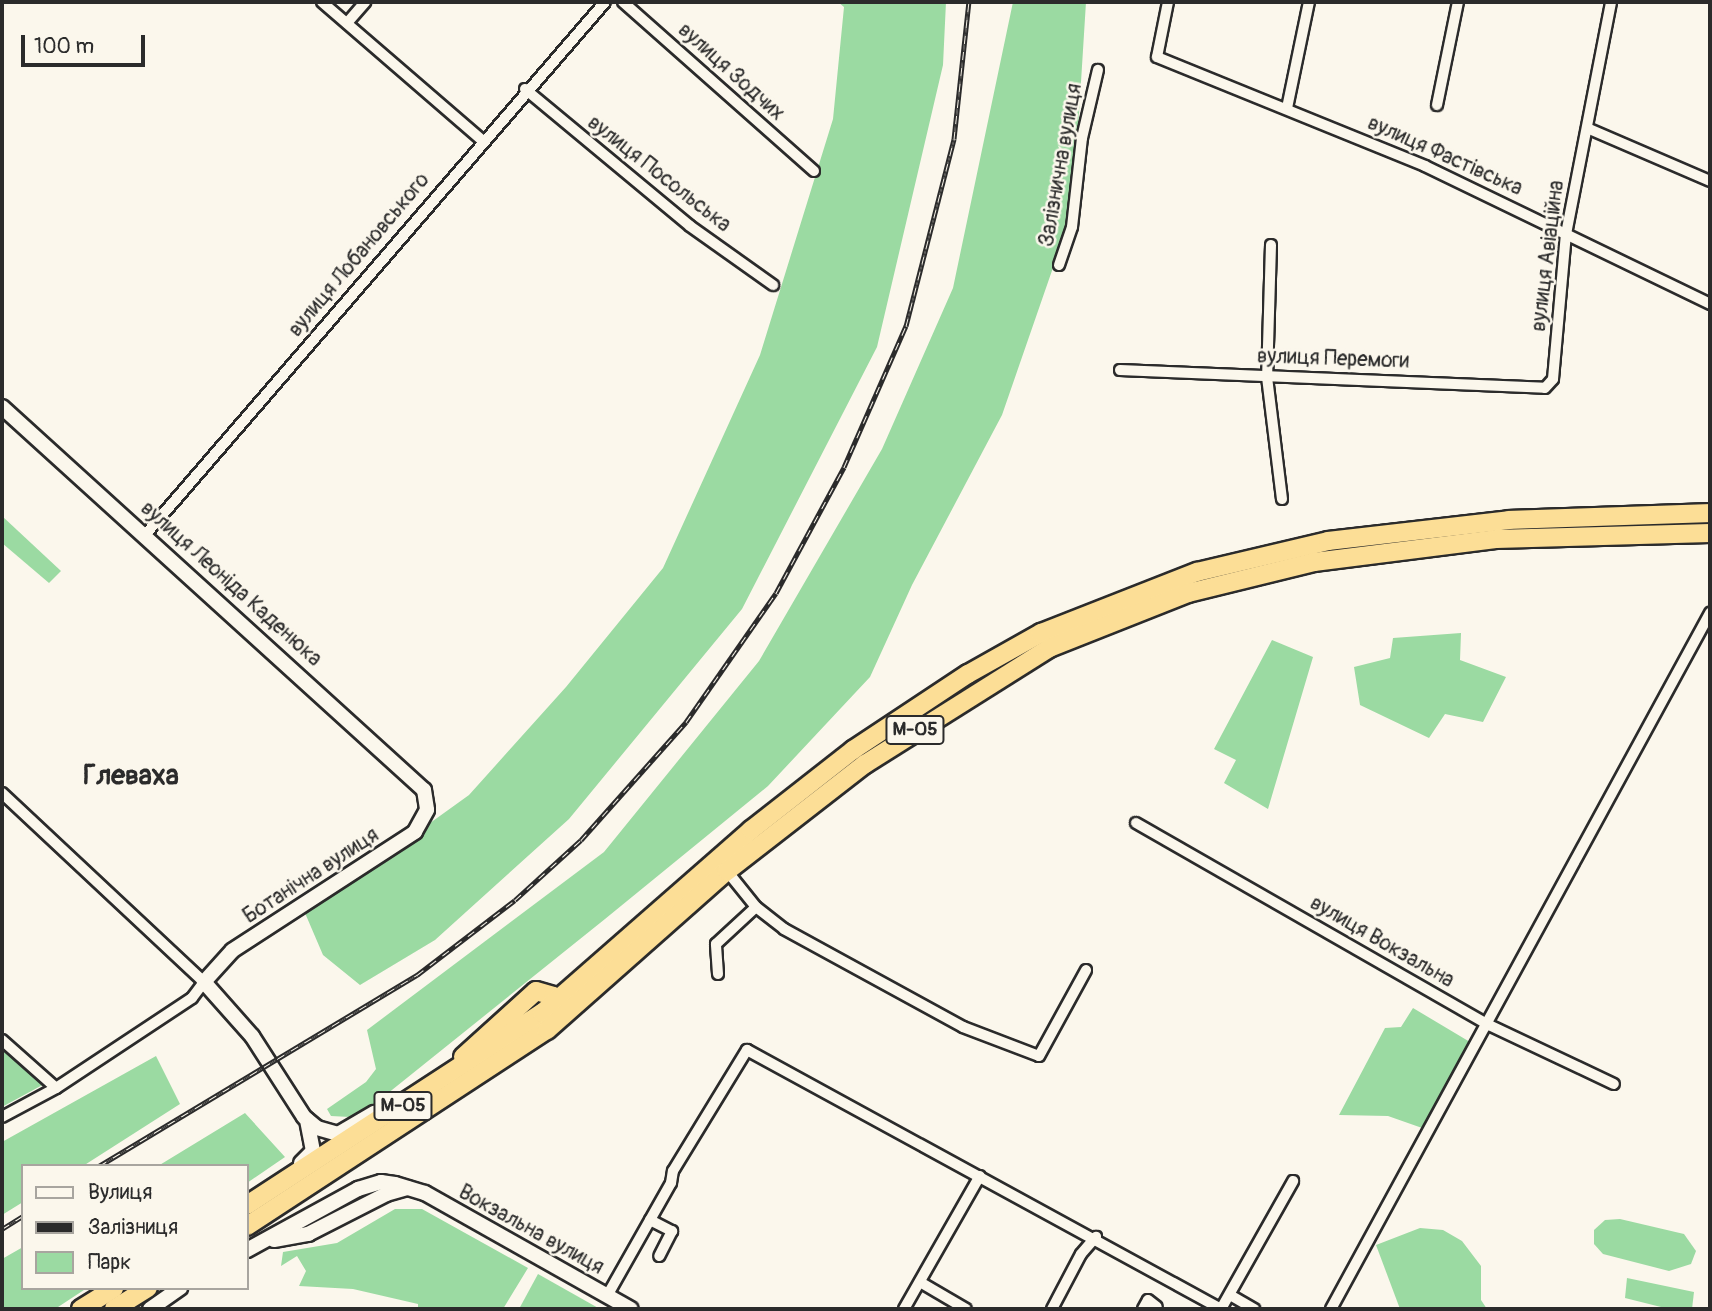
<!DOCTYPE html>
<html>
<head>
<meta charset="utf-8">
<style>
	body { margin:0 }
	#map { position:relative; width:1712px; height:1311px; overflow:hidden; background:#fbf7ec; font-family:Pangolin,sans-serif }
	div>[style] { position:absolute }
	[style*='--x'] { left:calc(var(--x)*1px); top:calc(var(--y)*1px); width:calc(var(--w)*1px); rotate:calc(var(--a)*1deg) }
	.green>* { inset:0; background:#9bdaa2 }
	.roads { filter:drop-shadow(2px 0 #2b2b2b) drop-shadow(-2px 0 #2b2b2b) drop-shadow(0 2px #2b2b2b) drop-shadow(0 -2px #2b2b2b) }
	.street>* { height:10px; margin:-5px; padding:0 5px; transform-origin:5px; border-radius:5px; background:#fbf7ec }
	.secondary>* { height:14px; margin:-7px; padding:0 7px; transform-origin:7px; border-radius:7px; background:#fbf7ec }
	.highway>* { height:18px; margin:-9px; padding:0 9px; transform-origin:9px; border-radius:9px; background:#fcde96 }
	.rail>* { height:5px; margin-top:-2.5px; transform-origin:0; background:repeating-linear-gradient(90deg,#fbf7ec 0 8px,#2b2b2b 0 16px); box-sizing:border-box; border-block:2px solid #2b2b2b }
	span { translate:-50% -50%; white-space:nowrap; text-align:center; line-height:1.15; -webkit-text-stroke:5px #fbf7ec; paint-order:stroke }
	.shield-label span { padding:2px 5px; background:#fbf7ec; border:2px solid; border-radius:5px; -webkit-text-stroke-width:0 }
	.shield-label { font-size:19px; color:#2b2b2b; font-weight:700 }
	.street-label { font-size:21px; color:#2b2b2b }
	.district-label { font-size:28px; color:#2b2b2b; font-weight:700 }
	.frame { position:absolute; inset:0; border:4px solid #2b2b2b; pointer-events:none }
	.legend { position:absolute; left:21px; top:1164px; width:228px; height:126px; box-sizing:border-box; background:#fbf7ec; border:2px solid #a8a59f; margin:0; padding:9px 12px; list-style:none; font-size:21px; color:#2b2b2b }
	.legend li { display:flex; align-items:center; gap:14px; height:35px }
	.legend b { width:35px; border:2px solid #a8a59f }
	.scale { position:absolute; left:21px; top:35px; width:124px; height:32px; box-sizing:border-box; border:4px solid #2b2b2b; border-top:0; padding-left:9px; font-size:21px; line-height:24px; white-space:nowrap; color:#2b2b2b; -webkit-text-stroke:5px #fbf7ec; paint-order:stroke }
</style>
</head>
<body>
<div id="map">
	<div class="green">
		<div style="clip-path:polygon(838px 2px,946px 2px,943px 65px,877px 347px,742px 609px,569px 819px,435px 940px,360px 985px,323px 955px,305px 913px,469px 795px,566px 687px,663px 568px,760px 355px,833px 119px,844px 7px)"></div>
		<div style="clip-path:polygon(1013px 2px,1086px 2px,1073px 210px,1002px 415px,912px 585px,870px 677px,768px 786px,605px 919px,377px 1102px,350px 1117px,331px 1116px,327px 1109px,366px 1082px,376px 1069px,367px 1030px,604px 852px,759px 661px,882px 449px,953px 288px)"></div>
		<div style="clip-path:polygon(2px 516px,61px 571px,49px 583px,2px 543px)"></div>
		<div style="clip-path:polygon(1461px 633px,1460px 660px,1506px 677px,1483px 722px,1445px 714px,1429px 738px,1360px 705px,1354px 667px,1390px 658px,1393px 638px)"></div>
		<div style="clip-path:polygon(1272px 640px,1313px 657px,1268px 809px,1224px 783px,1236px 760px,1214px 749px)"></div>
		<div style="clip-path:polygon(1413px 1008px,1470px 1042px,1425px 1129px,1388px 1116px,1339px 1115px,1385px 1028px,1401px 1027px)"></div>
		<div style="clip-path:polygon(2px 1042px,48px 1082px,2px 1107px)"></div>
		<div style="clip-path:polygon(156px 1056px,180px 1104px,83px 1166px,23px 1166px,23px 1202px,2px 1215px,2px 1142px)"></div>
		<div style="clip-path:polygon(245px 1113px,285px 1157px,247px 1183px,247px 1166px,158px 1166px)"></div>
		<div style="clip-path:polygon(395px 1209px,422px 1209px,528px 1268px,503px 1309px,418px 1309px,418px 1304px,353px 1289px,299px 1286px,306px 1271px,297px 1256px,281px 1266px,283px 1252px,337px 1243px)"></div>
		<div style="clip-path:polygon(1620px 1219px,1684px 1234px,1696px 1251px,1691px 1264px,1669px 1271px,1603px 1254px,1594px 1244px,1594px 1230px,1605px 1220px)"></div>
		<div style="clip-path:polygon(1420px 1228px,1443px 1230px,1462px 1241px,1481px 1266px,1481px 1300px,1487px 1309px,1400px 1309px,1376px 1245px)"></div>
		<div style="clip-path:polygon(23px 1247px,23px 1288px,87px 1288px,55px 1309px,2px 1309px,2px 1259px)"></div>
		<div style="clip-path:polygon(538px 1274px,600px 1309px,519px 1309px)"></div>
		<div style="clip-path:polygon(1627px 1278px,1694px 1292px,1692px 1309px,1669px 1309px,1625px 1298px)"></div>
	</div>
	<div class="roads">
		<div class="street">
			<div style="--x:322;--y:2;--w:211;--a:40.8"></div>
			<div style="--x:623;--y:2;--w:255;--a:41.5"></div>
			<div style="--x:1168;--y:2;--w:56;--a:101.3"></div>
			<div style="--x:1157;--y:57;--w:289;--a:22.1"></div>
			<div style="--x:1425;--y:166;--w:317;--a:25.8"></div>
			<div style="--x:347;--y:23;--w:28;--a:-49"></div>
			<div style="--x:525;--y:89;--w:214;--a:39.7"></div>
			<div style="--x:690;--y:226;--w:102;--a:35.4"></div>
			<div style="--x:1437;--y:105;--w:105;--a:-78.5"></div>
			<div style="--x:1287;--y:108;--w:108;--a:-78.3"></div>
			<div style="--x:1587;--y:128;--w:134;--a:23.3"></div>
			<div style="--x:1271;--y:245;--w:132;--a:91.7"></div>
			<div style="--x:1267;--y:377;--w:123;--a:83"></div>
			<div style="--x:1059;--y:265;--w:40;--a:-71.1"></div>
			<div style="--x:1072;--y:227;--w:90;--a:-83.6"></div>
			<div style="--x:1082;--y:138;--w:70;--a:-76.8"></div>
			<div style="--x:1120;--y:370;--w:425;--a:2.4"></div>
			<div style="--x:1545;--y:388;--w:12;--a:-48"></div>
			<div style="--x:1553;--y:379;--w:146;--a:-84.9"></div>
			<div style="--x:1566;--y:234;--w:236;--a:-79"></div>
			<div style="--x:145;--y:535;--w:704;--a:-49.2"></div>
			<div style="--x:2;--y:793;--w:277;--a:43.1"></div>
			<div style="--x:204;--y:982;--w:20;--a:127"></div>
			<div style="--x:192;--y:998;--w:163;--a:146.5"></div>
			<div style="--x:56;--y:1088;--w:61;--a:151.8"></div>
			<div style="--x:1136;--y:823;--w:407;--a:29.8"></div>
			<div style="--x:1489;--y:1025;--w:138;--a:25.3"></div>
			<div style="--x:727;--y:871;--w:46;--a:51.1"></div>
			<div style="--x:756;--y:907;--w:36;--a:38"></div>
			<div style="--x:784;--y:929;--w:204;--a:28.7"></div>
			<div style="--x:963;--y:1027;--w:81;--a:20.9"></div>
			<div style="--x:1039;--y:1056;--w:98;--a:-61.3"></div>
			<div style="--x:718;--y:974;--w:30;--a:-94"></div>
			<div style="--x:716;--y:944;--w:54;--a:-42.8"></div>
			<div style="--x:2;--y:1040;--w:72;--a:41.6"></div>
			<div style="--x:650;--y:1220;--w:25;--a:27"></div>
			<div style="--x:672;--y:1231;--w:28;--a:117"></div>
			<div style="--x:920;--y:1282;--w:53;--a:30.4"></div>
			<div style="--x:1230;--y:1295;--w:28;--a:30"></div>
			<div style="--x:607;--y:1296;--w:130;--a:-60.5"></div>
			<div style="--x:671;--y:1183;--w:12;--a:-81"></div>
			<div style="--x:673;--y:1171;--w:142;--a:-58.6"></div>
			<div style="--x:747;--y:1050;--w:540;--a:28.65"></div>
			<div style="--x:904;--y:1309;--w:153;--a:-60.3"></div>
			<div style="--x:1052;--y:1309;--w:62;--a:-62.2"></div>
			<div style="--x:1081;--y:1254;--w:23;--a:-49"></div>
			<div style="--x:1143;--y:1309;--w:10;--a:-61"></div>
			<div style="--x:1148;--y:1300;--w:11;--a:38"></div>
			<div style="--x:1221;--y:1309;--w:147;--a:-60.6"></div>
			<div style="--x:1331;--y:1309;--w:793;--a:-61.43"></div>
		</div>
		<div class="secondary">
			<div style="--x:2;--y:407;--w:570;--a:42.23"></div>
			<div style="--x:424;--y:790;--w:20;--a:81"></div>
			<div style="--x:427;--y:810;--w:25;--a:119"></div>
			<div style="--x:415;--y:832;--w:218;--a:147"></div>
			<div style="--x:232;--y:951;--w:42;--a:132.1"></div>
			<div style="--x:204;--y:982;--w:72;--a:48.4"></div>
			<div style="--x:252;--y:1036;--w:96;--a:57.3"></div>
			<div style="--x:304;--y:1117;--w:17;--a:40"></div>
			<div style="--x:317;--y:1128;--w:22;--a:16"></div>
			<div style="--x:338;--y:1134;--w:42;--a:-30.3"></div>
			<div style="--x:301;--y:1163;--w:17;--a:-45"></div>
			<div style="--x:313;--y:1151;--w:32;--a:-101"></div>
			<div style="--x:274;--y:1240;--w:35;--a:-10"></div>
			<div style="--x:308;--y:1234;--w:88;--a:-27.1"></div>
			<div style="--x:386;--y:1194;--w:22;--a:-16"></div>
			<div style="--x:247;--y:1250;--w:127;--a:-28.8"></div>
			<div style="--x:358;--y:1189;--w:24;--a:-17"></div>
			<div style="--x:381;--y:1182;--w:14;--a:8"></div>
			<div style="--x:395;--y:1184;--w:31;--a:17"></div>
			<div style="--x:425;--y:1193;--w:236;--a:29.4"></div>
			<div style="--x:150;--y:1309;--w:37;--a:-35"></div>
		</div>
		<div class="highway">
			<div style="--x:463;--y:1057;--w:98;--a:-42.1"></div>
			<div style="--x:536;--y:991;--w:18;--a:16"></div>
			<div style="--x:553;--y:996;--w:15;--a:74"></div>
			<div style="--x:247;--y:1205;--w:352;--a:-33.1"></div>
			<div style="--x:542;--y:1013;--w:278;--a:-41.2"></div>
			<div style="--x:751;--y:830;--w:130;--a:-38.1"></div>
			<div style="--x:853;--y:750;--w:138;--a:-33.5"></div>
			<div style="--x:968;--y:674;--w:84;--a:-29.3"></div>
			<div style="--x:1041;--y:633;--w:168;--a:-21.4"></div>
			<div style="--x:1197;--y:572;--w:135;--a:-13.3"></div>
			<div style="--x:1328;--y:541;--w:182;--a:-6.6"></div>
			<div style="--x:1509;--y:520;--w:201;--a:-2"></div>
			<div style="--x:247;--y:1226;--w:358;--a:-33.2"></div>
			<div style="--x:547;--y:1030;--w:240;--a:-41.5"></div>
			<div style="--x:727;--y:871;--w:175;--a:-37.8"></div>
			<div style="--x:865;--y:764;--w:218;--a:-32.2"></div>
			<div style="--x:1049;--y:648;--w:149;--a:-21.6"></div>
			<div style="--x:1188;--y:593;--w:130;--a:-13.8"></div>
			<div style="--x:1314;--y:562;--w:183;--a:-7.2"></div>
			<div style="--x:1496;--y:539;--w:214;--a:-1.6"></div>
			<div style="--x:81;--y:1309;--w:39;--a:-32"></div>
			<div style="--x:114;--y:1309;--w:40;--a:-32"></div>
		</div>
	</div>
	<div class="rail">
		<div style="--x:99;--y:1166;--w:371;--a:-31"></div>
		<div style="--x:417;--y:975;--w:123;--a:-37.4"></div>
		<div style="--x:515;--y:900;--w:89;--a:-42.3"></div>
		<div style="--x:581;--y:840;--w:158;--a:-48.3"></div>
		<div style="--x:686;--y:722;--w:157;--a:-55.1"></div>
		<div style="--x:776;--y:593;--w:143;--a:-61.6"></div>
		<div style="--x:844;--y:467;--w:154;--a:-66.3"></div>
		<div style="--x:906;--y:326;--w:193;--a:-75.6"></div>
		<div style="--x:954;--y:139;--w:138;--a:-83.8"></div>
		<div style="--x:2;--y:1229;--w:25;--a:-32"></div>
	</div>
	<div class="shield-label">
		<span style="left:915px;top:730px">М-05</span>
		<span style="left:403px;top:1106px">М-05</span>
	</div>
	<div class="street-label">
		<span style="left:731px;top:72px;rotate:42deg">вулиця Зодчих</span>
		<span style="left:1445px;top:156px;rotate:24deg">вулиця Фастівська</span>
		<span style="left:1061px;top:165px;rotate:-80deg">Залізнична вулиця</span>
		<span style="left:659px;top:174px;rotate:38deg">вулиця Посольська</span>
		<span style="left:359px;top:255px;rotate:-50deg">вулиця Лобановського</span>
		<span style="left:1548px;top:256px;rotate:-83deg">вулиця Авіаційна</span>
		<span style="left:1333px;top:359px;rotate:2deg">вулиця Перемоги</span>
		<span style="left:231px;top:584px;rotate:42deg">вулиця Леоніда Каденюка</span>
		<span style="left:311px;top:876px;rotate:-33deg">Ботанічна вулиця</span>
		<span style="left:1382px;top:942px;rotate:30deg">вулиця Вокзальна</span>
		<span style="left:531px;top:1230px;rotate:29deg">Вокзальна вулиця</span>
	</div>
	<div class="district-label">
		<span style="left:131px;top:776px">Глеваха</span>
	</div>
	<div class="frame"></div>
	<ul class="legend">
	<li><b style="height:9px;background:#fbf7ec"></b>Вулиця</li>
	<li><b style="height:9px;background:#2b2b2b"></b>Залізниця</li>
	<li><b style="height:19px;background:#9bdaa2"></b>Парк</li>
	</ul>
	<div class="scale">100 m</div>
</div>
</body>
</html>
